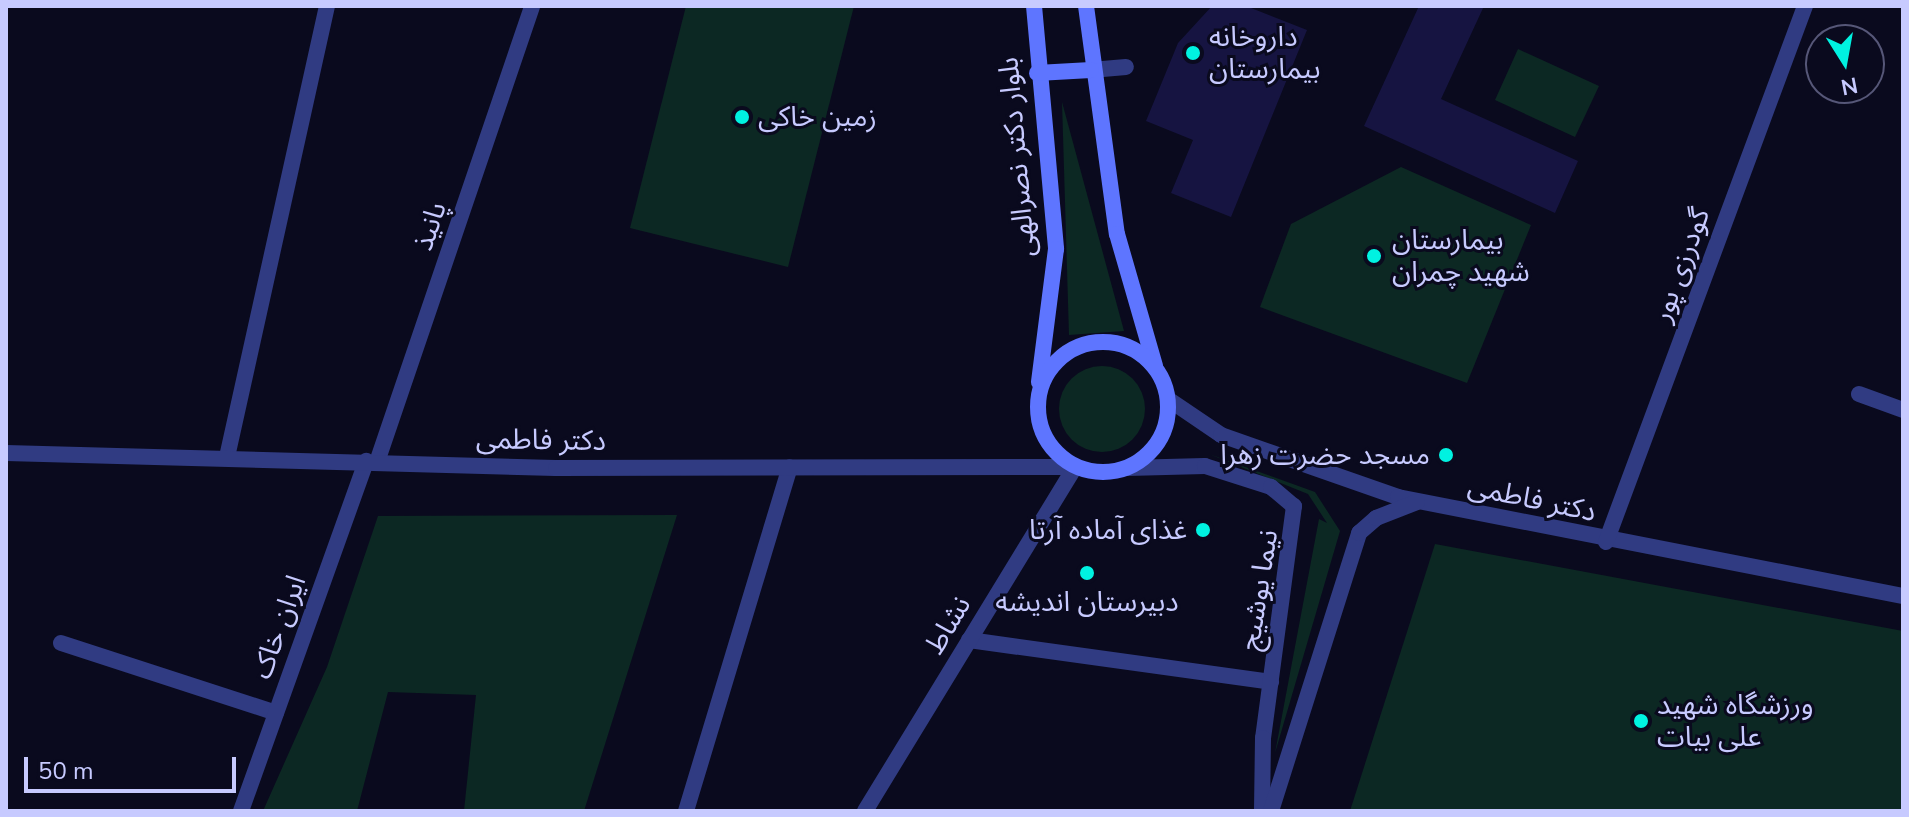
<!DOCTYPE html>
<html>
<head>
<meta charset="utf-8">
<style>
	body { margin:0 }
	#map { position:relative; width:1909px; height:817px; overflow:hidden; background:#0a0a1e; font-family:"Nunito Sans","Noto Sans Arabic",sans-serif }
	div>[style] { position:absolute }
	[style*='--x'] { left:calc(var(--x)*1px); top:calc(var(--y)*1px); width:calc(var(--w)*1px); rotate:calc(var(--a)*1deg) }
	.green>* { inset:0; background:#0c2823 }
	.round { border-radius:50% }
	.building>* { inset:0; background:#161441 }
	.service>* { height:16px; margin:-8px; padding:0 8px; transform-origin:8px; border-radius:8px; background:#303b82 }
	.minor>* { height:16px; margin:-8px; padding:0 8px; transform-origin:8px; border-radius:8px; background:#303b82 }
	.tertiary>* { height:16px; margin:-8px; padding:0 8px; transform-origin:8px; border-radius:8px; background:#303b82 }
	.secondary>* { height:16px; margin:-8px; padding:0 8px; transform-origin:8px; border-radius:8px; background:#5e75ff }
	.secondary>.ring { margin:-8px; padding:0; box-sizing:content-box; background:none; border:16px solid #5e75ff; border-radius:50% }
	.dots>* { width:22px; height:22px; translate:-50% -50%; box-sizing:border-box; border:4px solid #0a0a1e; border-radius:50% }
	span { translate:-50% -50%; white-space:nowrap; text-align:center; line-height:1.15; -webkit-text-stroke:6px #0a0a1e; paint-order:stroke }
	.poi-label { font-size:28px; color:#c7caff }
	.left { translate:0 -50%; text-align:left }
	.right { translate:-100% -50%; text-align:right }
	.street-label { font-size:28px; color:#c7caff }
	.frame { position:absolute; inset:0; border:8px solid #c7caff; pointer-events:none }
	.north { position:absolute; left:1805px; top:24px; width:80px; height:80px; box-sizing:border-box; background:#0a0a1e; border:2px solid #565778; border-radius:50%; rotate:169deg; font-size:22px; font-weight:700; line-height:32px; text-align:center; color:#c7caff }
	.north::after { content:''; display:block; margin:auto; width:28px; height:36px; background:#00f2e1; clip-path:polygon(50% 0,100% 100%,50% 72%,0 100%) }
	.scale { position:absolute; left:24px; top:757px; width:212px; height:36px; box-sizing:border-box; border:4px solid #c7caff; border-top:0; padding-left:10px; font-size:24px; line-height:28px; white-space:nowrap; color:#c7caff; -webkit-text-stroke:6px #0a0a1e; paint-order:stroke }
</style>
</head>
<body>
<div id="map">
	<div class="green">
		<div style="clip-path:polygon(686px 6px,854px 6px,788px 267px,630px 228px)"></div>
		<div style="clip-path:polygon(1518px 49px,1599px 86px,1575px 137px,1495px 100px)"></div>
		<div style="clip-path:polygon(1062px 102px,1124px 331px,1069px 335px)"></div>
		<div style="clip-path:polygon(1401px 167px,1531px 225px,1467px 383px,1260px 307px,1291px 224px)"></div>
		<div class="round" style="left:1059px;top:366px;width:86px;height:86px"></div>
		<div style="clip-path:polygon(1209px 454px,1315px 492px,1340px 531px,1275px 753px,1319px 519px,1327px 523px,1308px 494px)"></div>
		<div style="clip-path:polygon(677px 515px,584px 811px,464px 811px,476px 695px,388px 692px,357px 811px,263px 811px,327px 667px,378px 516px)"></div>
		<div style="clip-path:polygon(1435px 544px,1903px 631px,1903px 811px,1350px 811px)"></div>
	</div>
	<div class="building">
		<div style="clip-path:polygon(1212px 6px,1246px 6px,1307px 30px,1231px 217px,1171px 193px,1193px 140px,1146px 121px,1178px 43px)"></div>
		<div style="clip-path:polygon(1419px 6px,1484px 6px,1441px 99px,1578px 161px,1555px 213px,1364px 126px)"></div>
	</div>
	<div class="service">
		<div style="--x:1091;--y:70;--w:35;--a:-5"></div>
	</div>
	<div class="minor">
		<div style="--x:1859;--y:394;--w:47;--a:20"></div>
		<div style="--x:227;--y:457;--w:462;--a:-77.5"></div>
		<div style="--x:377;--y:462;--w:482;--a:-71.2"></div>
		<div style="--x:969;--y:640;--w:305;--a:7.9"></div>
		<div style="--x:61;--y:643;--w:226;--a:18"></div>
		<div style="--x:241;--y:811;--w:372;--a:-70.3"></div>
		<div style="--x:686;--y:811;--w:359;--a:-73.2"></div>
		<div style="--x:865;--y:811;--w:403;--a:-58.6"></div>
	</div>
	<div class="tertiary">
		<div style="--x:1168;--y:399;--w:64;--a:34.2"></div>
		<div style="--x:1221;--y:435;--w:188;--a:19.3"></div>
		<div style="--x:1398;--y:497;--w:515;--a:11.09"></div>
		<div style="--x:6;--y:453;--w:550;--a:1.56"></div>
		<div style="--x:556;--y:468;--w:519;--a:-0.11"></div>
		<div style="--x:1127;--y:468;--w:78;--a:-1.5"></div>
		<div style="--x:1205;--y:466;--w:69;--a:17.7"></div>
		<div style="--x:1271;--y:487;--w:30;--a:40"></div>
		<div style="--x:1294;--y:506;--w:234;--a:97.6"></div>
		<div style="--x:1263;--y:738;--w:73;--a:90.8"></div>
		<div style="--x:1606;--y:542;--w:572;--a:-69.63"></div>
		<div style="--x:1271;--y:811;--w:292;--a:-72.4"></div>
		<div style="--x:1359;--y:533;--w:23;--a:-41"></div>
		<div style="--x:1376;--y:518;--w:44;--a:-21.3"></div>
	</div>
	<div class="secondary">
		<div style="--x:1034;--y:6;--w:244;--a:84.8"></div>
		<div style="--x:1056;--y:249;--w:134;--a:97.3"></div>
		<div style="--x:1086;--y:6;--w:230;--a:82.3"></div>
		<div style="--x:1117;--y:234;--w:137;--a:73.9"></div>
		<div style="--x:1037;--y:73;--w:54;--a:-3.2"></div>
		<div class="ring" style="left:1038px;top:342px;width:114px;height:114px"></div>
	</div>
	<div class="dots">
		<div style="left:1193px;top:53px;background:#00f2e1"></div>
		<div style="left:742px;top:117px;background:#00f2e1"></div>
		<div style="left:1374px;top:256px;background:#00f2e1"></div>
		<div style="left:1446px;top:455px;background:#00f2e1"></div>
		<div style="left:1203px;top:530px;background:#00f2e1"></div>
		<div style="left:1087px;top:573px;background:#00f2e1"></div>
		<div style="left:1641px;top:721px;background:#00f2e1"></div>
	</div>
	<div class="poi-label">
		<span class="left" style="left:1209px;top:53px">داروخانه<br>بیمارستان</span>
		<span class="left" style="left:758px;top:117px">زمین خاکی</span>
		<span class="left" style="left:1392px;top:256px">بیمارستان<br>شهید چمران</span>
		<span class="right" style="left:1430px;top:455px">مسجد حضرت زهرا</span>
		<span class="right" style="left:1187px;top:530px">غذای آماده آرتا</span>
		<span style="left:1087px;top:602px">دبیرستان اندیشه</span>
		<span class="left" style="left:1657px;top:721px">ورزشگاه شهید<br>علی بیات</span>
	</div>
	<div class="street-label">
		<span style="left:1017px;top:157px;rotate:-95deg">بلوار دکتر نصرالهی</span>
		<span style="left:430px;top:226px;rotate:-71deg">پانیذ</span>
		<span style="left:1681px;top:265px;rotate:-70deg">گودرزی پور</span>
		<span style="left:541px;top:440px;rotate:1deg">دکتر فاطمی</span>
		<span style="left:1532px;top:499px;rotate:12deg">دکتر فاطمی</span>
		<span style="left:1259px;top:590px;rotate:-81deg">نیما یوشیج</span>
		<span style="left:948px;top:625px;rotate:-59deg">نشاط</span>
		<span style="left:279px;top:627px;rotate:-70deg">ایران خاک</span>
	</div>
	<div class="frame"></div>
	<div class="north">N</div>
	<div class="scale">50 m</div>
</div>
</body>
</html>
